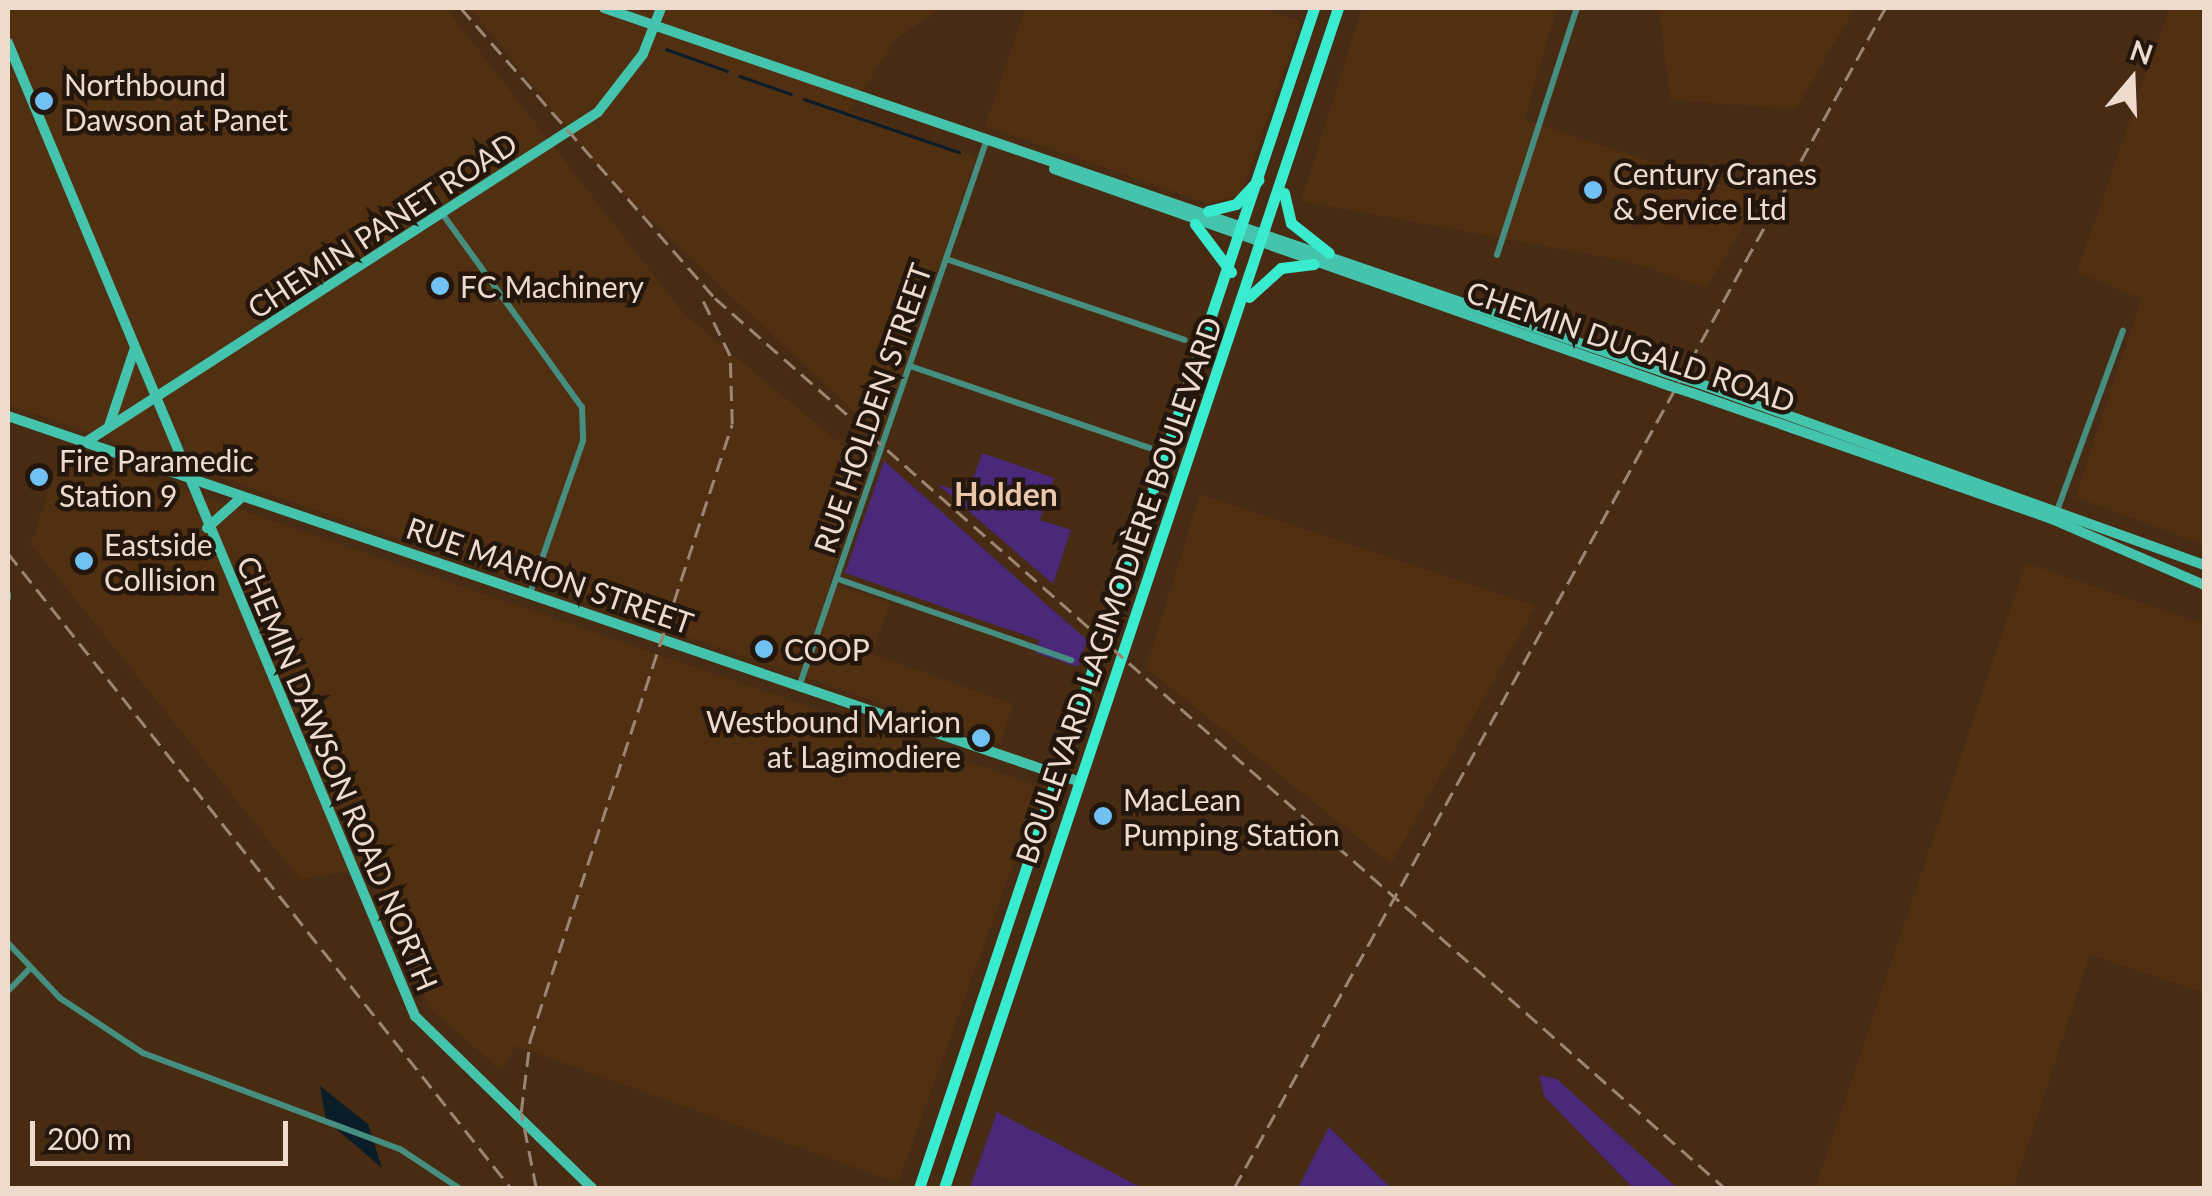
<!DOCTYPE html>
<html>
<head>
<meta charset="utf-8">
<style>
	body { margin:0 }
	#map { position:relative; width:2212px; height:1196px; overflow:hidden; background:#472b13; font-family:Lato,sans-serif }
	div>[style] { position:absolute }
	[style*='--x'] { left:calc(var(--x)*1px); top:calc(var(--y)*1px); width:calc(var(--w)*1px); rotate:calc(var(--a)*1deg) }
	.built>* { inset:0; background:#512f11 }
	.green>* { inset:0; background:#4a287a }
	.water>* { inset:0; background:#0b1d29 }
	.stream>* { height:2.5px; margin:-1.25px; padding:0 1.25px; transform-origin:1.25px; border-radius:1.25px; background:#0b1d29 }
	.street>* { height:6px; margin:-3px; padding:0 3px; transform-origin:3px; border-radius:3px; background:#468f80 }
	.secondary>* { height:10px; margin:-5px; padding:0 5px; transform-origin:5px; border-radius:5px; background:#44c3ad }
	.primary>* { height:11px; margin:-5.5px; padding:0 5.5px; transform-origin:5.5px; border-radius:5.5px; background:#39eccf }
	.rail>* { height:2.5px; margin-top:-1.25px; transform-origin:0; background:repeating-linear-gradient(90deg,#9c8572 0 15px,transparent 0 23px) }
	.secondary-bridge>* { height:10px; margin:-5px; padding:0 5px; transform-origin:5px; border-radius:5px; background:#44c3ad }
	.dots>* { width:28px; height:28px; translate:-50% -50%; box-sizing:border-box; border:5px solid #23170d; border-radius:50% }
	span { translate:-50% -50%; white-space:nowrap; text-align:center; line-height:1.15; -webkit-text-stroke:9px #23170d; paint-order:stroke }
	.poi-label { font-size:30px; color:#eedbce }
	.left { translate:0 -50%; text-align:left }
	.right { translate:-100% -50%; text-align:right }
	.street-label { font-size:30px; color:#eedbce }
	.neighbourhood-label { font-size:32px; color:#eac6aa; font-weight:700 }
	.frame { position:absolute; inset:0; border:10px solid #eedbce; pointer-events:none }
	.north { position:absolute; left:2082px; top:30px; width:100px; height:100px; -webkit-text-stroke:8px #23170d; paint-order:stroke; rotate:19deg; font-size:28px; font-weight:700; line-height:40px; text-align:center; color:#eedbce }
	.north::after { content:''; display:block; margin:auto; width:35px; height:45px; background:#eedbce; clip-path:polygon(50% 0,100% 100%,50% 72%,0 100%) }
	.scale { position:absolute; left:30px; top:1121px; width:258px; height:45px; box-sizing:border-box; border:5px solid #eedbce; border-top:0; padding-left:12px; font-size:30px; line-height:35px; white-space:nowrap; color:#eedbce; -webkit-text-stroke:8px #23170d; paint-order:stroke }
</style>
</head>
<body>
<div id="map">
	<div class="built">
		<div style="clip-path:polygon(8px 8px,446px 8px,684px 314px,869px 467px,829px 583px,890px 603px,872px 654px,1013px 704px,1000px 744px,8px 405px)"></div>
		<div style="clip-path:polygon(470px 8px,941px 8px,897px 38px,849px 111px,976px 157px,881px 437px,613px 185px)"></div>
		<div style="clip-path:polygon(1025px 8px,1261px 8px,1301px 21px,1241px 195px,1209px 204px,985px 126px)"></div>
		<div style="clip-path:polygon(1362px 8px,1557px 8px,1524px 120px,1760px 197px,1707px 288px,1631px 262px,1301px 201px)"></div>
		<div style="clip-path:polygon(1659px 8px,1855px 8px,1796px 109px,1670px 100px)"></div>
		<div style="clip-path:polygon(2169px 8px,2204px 8px,2204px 545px,2075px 497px,2141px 299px,2077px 272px)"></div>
		<div style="clip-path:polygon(63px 448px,1041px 787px,898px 1183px,516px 1046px,502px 1071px,428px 1007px,375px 866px,300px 880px,31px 544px)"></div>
		<div style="clip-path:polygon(1200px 494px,1536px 606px,1391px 864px,1146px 668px)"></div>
		<div style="clip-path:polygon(2026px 563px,2204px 624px,2204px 993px,2090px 955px,2014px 1188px,1815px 1188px)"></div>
	</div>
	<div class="green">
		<div style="clip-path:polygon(982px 453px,1054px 478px,1040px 520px,1071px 530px,1053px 584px,937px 484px,968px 494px)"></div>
		<div style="clip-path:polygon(884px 461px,1087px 640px,1078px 667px,1036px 653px,1039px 640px,845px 573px)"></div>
		<div style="clip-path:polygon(1539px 1075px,1557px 1079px,1677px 1188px,1633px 1188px,1544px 1096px)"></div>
		<div style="clip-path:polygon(997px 1112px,1142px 1188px,1143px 1188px,970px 1188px)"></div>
		<div style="clip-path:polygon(1329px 1127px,1391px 1188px,1298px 1188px)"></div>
	</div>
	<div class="water">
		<div style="clip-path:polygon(320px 1086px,368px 1124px,382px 1168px,326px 1120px)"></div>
	</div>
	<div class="stream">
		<div style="--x:666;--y:49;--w:65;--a:19.8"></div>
		<div style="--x:740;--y:76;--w:54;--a:19.4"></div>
		<div style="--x:804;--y:99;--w:164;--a:18.9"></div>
	</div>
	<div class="street">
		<div style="--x:444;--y:216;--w:236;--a:54.2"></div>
		<div style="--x:582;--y:407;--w:34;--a:88"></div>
		<div style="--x:583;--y:441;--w:161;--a:109.2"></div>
		<div style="--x:1497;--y:255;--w:260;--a:-72.1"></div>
		<div style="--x:946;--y:259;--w:252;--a:18.7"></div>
		<div style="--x:910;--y:366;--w:253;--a:18.9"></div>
		<div style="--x:2058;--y:508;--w:189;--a:-69.9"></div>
		<div style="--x:838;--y:579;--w:247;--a:19.2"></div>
		<div style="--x:8;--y:594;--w:4;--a:90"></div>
		<div style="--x:799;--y:687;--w:576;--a:-71.06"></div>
		<div style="--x:8;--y:943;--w:76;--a:46.6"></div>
		<div style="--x:60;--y:998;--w:100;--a:33.5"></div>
		<div style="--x:143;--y:1053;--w:274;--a:20.5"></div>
		<div style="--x:400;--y:1149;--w:71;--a:33.5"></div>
		<div style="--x:8;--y:991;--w:30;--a:-46"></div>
	</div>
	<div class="secondary">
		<div style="--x:604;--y:8;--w:1133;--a:18.95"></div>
		<div style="--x:8;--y:43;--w:1055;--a:67.3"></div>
		<div style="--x:415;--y:1016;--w:247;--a:44.2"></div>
		<div style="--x:1054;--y:169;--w:653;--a:19.41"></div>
		<div style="--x:1698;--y:383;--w:538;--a:19.78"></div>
		<div style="--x:1692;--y:393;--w:384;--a:19.3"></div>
		<div style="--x:2054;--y:520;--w:163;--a:23.4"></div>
		<div style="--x:8;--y:416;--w:1130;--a:18.85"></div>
		<div style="--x:109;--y:426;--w:82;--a:-71.6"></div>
		<div style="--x:86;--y:442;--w:609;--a:-32.8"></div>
		<div style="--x:598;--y:112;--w:73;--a:-52.2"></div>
		<div style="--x:643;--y:54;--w:49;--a:-68.6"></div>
		<div style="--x:207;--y:528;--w:47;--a:-41.5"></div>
	</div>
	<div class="primary">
		<div style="--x:1284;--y:193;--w:31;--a:77"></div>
		<div style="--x:1291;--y:223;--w:48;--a:38.3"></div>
		<div style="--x:1208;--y:211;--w:29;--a:-14"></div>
		<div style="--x:1236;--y:204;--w:33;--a:-47"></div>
		<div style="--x:1195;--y:224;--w:60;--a:53.1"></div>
		<div style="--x:1249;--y:297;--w:43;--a:-42.2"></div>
		<div style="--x:1281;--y:268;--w:33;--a:-7"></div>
		<div style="--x:919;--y:1188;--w:1244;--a:-71.49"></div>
		<div style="--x:944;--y:1188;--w:1244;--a:-71.54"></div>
	</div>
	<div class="rail">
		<div style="--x:461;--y:8;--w:386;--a:48.8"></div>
		<div style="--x:715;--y:298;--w:1346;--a:41.39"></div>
		<div style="--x:8;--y:553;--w:810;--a:51.62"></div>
		<div style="--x:536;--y:1188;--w:77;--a:-101.2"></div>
		<div style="--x:521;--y:1112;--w:73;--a:-82.9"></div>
		<div style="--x:530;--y:1040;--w:648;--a:-71.84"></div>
		<div style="--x:732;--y:424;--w:68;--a:-91.7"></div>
		<div style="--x:730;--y:356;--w:68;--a:-116.2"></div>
		<div style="--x:1234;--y:1188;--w:1348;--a:-61.11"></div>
	</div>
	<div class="secondary-bridge">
		<div style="--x:1676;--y:376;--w:23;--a:18"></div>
		<div style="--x:1670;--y:386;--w:23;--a:18"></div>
	</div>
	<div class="dots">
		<div style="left:44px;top:101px;background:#72c1f5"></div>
		<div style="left:1593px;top:190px;background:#72c1f5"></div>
		<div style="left:440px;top:286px;background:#72c1f5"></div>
		<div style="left:39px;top:477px;background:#72c1f5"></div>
		<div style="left:84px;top:561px;background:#72c1f5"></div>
		<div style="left:764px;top:649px;background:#72c1f5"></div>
		<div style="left:981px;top:738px;background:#72c1f5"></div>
		<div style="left:1103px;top:816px;background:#72c1f5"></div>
	</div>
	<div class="poi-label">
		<span class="left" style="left:64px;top:101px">Northbound<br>Dawson at Panet</span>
		<span class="left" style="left:1613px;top:190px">Century Cranes<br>&amp; Service Ltd</span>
		<span class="left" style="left:460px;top:286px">FC Machinery</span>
		<span class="left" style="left:59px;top:477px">Fire Paramedic<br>Station 9</span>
		<span class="left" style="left:104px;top:561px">Eastside<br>Collision</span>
		<span class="left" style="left:784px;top:649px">COOP</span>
		<span class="right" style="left:961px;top:738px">Westbound Marion<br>at Lagimodiere</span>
		<span class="left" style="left:1123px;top:816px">MacLean<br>Pumping Station</span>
	</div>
	<div class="street-label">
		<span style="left:382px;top:225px;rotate:-33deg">CHEMIN PANET ROAD</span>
		<span style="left:1631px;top:346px;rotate:19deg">CHEMIN DUGALD ROAD</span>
		<span style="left:872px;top:408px;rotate:-71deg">RUE HOLDEN STREET</span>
		<span style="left:550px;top:575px;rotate:19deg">RUE MARION STREET</span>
		<span style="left:1118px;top:590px;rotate:-71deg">BOULEVARD LAGIMODIÈRE BOULEVARD</span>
		<span style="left:338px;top:773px;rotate:67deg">CHEMIN DAWSON ROAD NORTH</span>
	</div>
	<div class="neighbourhood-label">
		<span style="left:1006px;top:494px">Holden</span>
	</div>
	<div class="frame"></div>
	<div class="north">N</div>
	<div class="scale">200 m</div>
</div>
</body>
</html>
